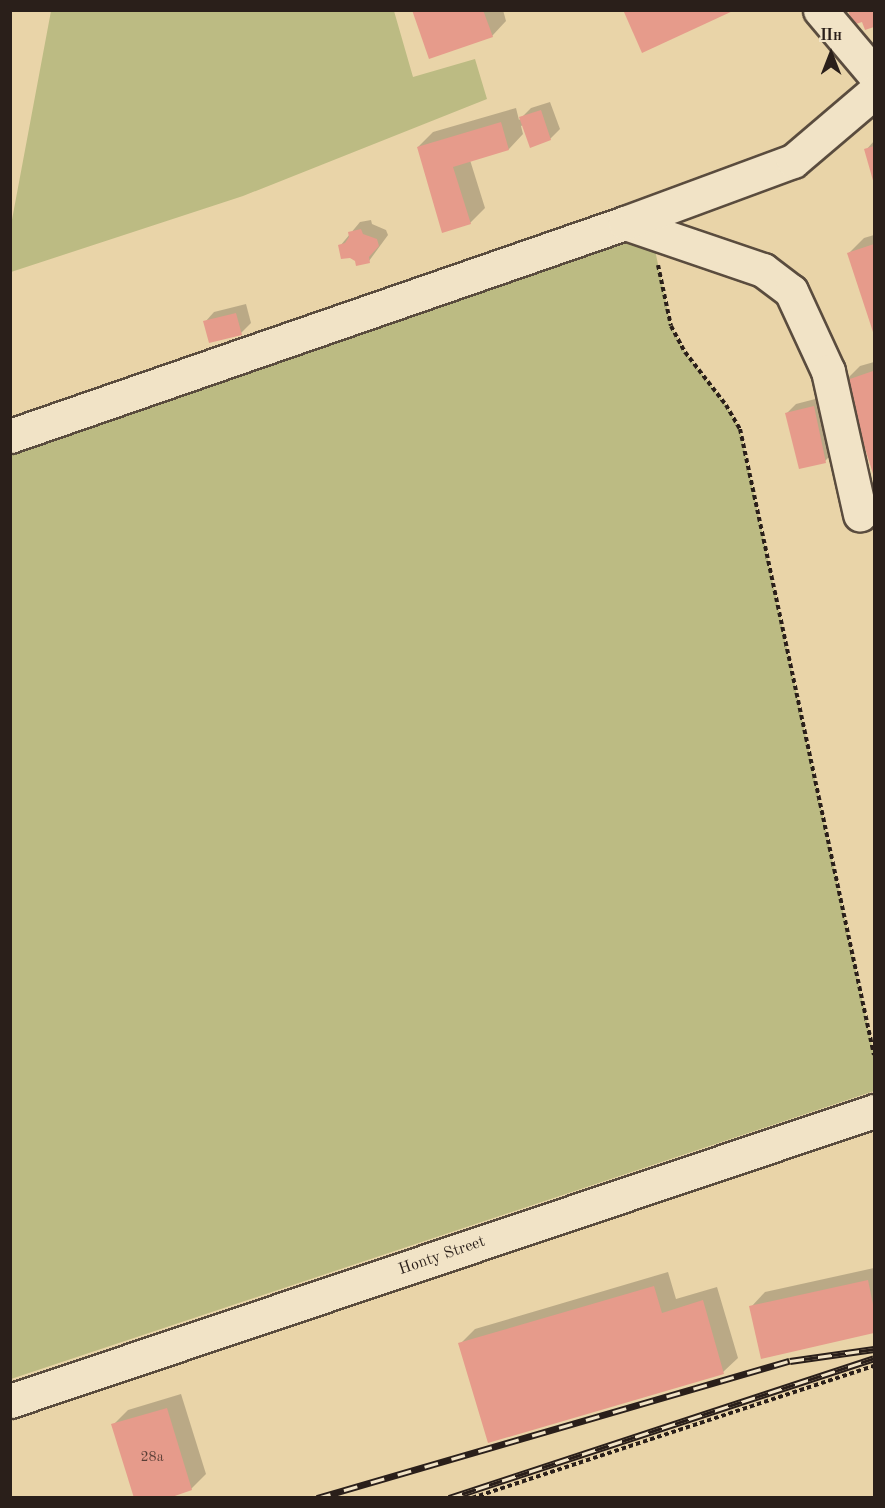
<!DOCTYPE html>
<html>
<head>
<meta charset="utf-8">
<style>
	body { margin:0 }
	#map { position:relative; width:885px; height:1508px; overflow:hidden; background:#e9d4a8; font-family:"Old Standard TT",serif }
	div>[style] { position:absolute }
	[style*='--x'] { left:calc(var(--x)*1px); top:calc(var(--y)*1px); width:calc(var(--w)*1px); rotate:calc(var(--a)*1deg) }
	.green>* { inset:0; background:#bcbb83 }
	.shadow>* { inset:0; background:#0003 }
	.building>* { inset:0; background:#e69b8b }
	.path>* { height:4px; margin-top:-2px; transform-origin:0; background:repeating-linear-gradient(90deg,#2a1f1a 0 4.5px,transparent 0 7.5px) }
	.roads { filter:drop-shadow(2px 0 #5a4c3e) drop-shadow(-2px 0 #5a4c3e) drop-shadow(0 2px #5a4c3e) drop-shadow(0 -2px #5a4c3e) }
	.minor>* { height:33px; margin:-16.5px; padding:0 16.5px; transform-origin:16.5px; border-radius:16.5px; background:#f1e3c6 }
	.rail>* { height:7px; margin-top:-3.5px; transform-origin:0; background:repeating-linear-gradient(90deg,#f1e3c6 0 14px,#2a1f1a 0 28px); box-sizing:border-box; border-block:2px solid #2a1f1a }
	span { translate:-50% -50%; white-space:nowrap; text-align:center; line-height:1.15; -webkit-text-stroke:6px #f1e3c6; paint-order:stroke }
	.number-label { font-size:14px; color:#593e36 }
	.number-label span { -webkit-text-stroke-width:0 }
	.street-label { font-size:16px; color:#2a1f1a }
	.frame { position:absolute; inset:0; border:12px solid #2a1f1a; pointer-events:none }
	.north { position:absolute; left:801px; top:24px; width:60px; height:60px; -webkit-text-stroke:4px #f1e3c6; paint-order:stroke; rotate:0deg; font-size:16px; font-weight:700; line-height:24px; text-align:center; color:#2a1f1a }
	.north::after { content:''; display:block; margin:auto; width:21px; height:27px; background:#2a1f1a; clip-path:polygon(50% 0,100% 100%,50% 72%,0 100%) }
</style>
</head>
<body>
<div id="map">
	<div class="green">
		<div style="clip-path:polygon(51px 11px,394px 11px,413px 77px,475px 59px,487px 99px,243px 196px,11px 272px,11px 225px)"></div>
		<div style="clip-path:polygon(651px 231px,671px 326px,685px 352px,726px 405px,740px 429px,874px 1055px,874px 1091px,11px 1379px,10px 434px)"></div>
	</div>
	<div class="shadow">
		<div style="clip-path:polygon(413px 10px,503px 10px,506px 21px,492px 36px)"></div>
		<div style="clip-path:polygon(550px 102px,560px 129px,550px 139px,523px 125px,521px 126px,523px 134px,509px 149px,470px 160px,485px 208px,470px 223px,418px 147px,433px 132px,516px 108px,519px 120px,531px 108px)"></div>
		<div style="clip-path:polygon(874px 141px,874px 181px,866px 150px)"></div>
		<div style="clip-path:polygon(371px 220px,372px 224px,386px 230px,388px 235px,369px 261px,357px 260px,340px 246px,360px 222px)"></div>
		<div style="clip-path:polygon(874px 235px,874px 331px,849px 253px,864px 238px)"></div>
		<div style="clip-path:polygon(246px 304px,251px 323px,241px 333px,205px 322px,214px 312px)"></div>
		<div style="clip-path:polygon(874px 362px,874px 473px,845px 381px,860px 366px)"></div>
		<div style="clip-path:polygon(823px 397px,835px 451px,825px 461px,786px 414px,796px 404px)"></div>
		<div style="clip-path:polygon(874px 1268px,874px 1332px,762px 1358px,751px 1307px,765px 1292px)"></div>
		<div style="clip-path:polygon(668px 1272px,676px 1299px,717px 1287px,738px 1358px,723px 1372px,460px 1344px,475px 1329px)"></div>
		<div style="clip-path:polygon(181px 1394px,206px 1474px,191px 1489px,113px 1425px,128px 1410px)"></div>
	</div>
	<div class="building">
		<div style="clip-path:polygon(412px 10px,483px 10px,493px 37px,429px 59px)"></div>
		<div style="clip-path:polygon(627px 10px,735px 10px,642px 53px,624px 12px)"></div>
		<div style="clip-path:polygon(848px 10px,874px 10px,874px 27px,865px 30px,862px 22px,853px 25px)"></div>
		<div style="clip-path:polygon(541px 110px,551px 140px,530px 148px,519px 117px)"></div>
		<div style="clip-path:polygon(501px 122px,509px 150px,453px 167px,471px 224px,442px 233px,417px 147px)"></div>
		<div style="clip-path:polygon(874px 146px,874px 184px,864px 149px)"></div>
		<div style="clip-path:polygon(361px 229px,363px 234px,377px 239px,379px 246px,369px 257px,370px 263px,356px 266px,355px 261px,350px 258px,341px 259px,338px 245px,345px 243px,349px 237px,348px 232px)"></div>
		<div style="clip-path:polygon(874px 244px,874px 335px,847px 253px)"></div>
		<div style="clip-path:polygon(236px 313px,242px 335px,209px 343px,203px 321px)"></div>
		<div style="clip-path:polygon(873px 371px,874px 375px,874px 477px,844px 381px)"></div>
		<div style="clip-path:polygon(814px 406px,826px 463px,799px 469px,785px 413px)"></div>
		<div style="clip-path:polygon(868px 1280px,874px 1309px,874px 1333px,761px 1359px,749px 1306px)"></div>
		<div style="clip-path:polygon(654px 1286px,662px 1313px,703px 1300px,724px 1374px,488px 1443px,458px 1343px)"></div>
		<div style="clip-path:polygon(167px 1408px,192px 1490px,169px 1498px,134px 1498px,111px 1424px)"></div>
	</div>
	<div class="path">
		<div style="--x:658;--y:265;--w:62;--a:78"></div>
		<div style="--x:671;--y:326;--w:30;--a:62"></div>
		<div style="--x:685;--y:352;--w:67;--a:52.3"></div>
		<div style="--x:726;--y:405;--w:28;--a:60"></div>
		<div style="--x:740;--y:429;--w:640;--a:77.92"></div>
		<div style="--x:472;--y:1498;--w:423;--a:-18.2"></div>
	</div>
	<div class="roads">
		<div class="minor">
			<div style="--x:820;--y:10;--w:84;--a:49.8"></div>
			<div style="--x:625;--y:223;--w:146;--a:18.8"></div>
			<div style="--x:763;--y:270;--w:35;--a:37"></div>
			<div style="--x:791;--y:291;--w:88;--a:65.2"></div>
			<div style="--x:828;--y:371;--w:147;--a:77.4"></div>
			<div style="--x:10;--y:436;--w:651;--a:-19.1"></div>
			<div style="--x:625;--y:223;--w:179;--a:-20.3"></div>
			<div style="--x:793;--y:161;--w:106;--a:-40.4"></div>
			<div style="--x:10;--y:1401;--w:911;--a:-18.55"></div>
		</div>
	</div>
	<div class="rail">
		<div style="--x:317;--y:1498;--w:492;--a:-16.2"></div>
		<div style="--x:790;--y:1361;--w:85;--a:-8.1"></div>
		<div style="--x:449;--y:1498;--w:447;--a:-18.2"></div>
	</div>
	<div class="number-label">
		<span style="left:152px;top:1457px">28а</span>
	</div>
	<div class="street-label">
		<span style="left:442px;top:1256px;rotate:-19deg">Honty Street</span>
	</div>
	<div class="frame"></div>
	<div class="north">Пн</div>
</div>
</body>
</html>
